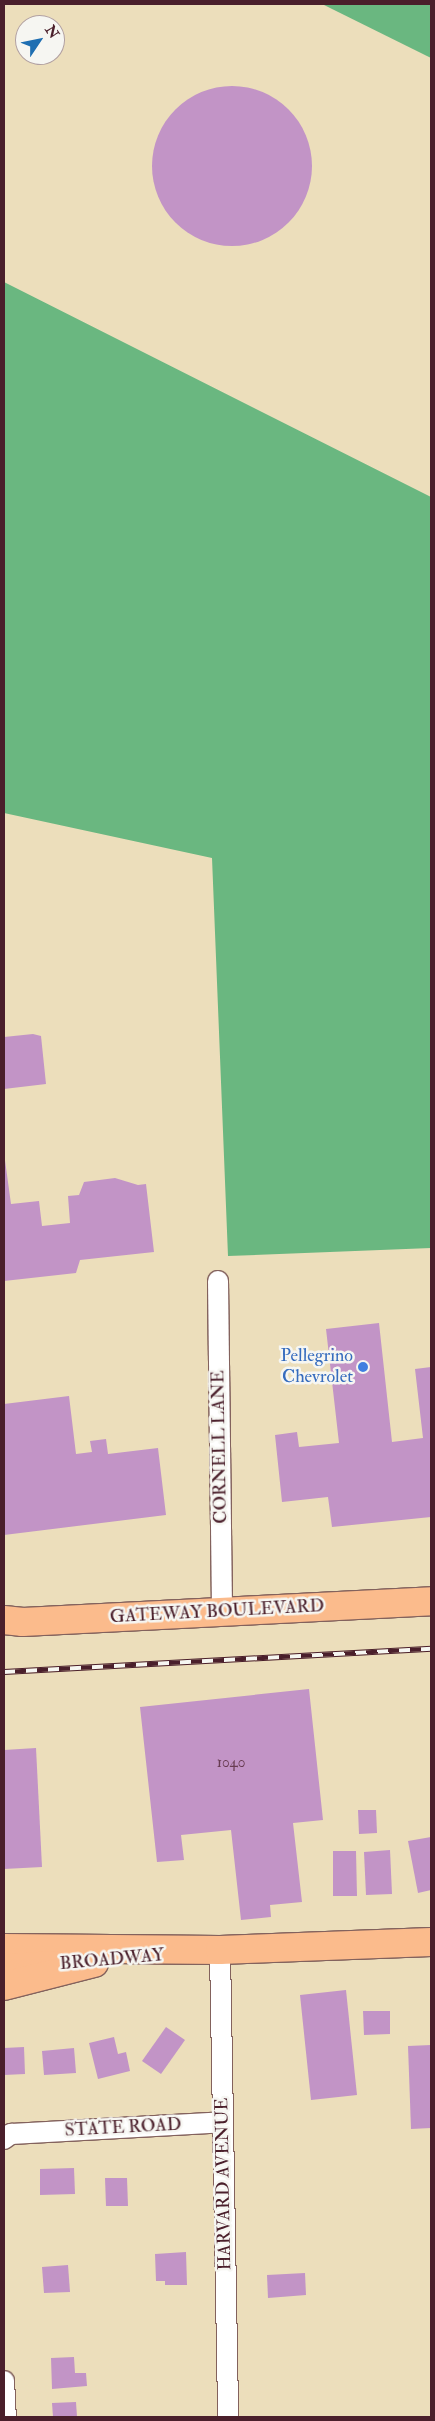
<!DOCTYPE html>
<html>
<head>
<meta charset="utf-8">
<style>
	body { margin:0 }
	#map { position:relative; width:435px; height:2421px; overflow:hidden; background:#ecdebb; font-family:"IM FELL Double Pica",serif }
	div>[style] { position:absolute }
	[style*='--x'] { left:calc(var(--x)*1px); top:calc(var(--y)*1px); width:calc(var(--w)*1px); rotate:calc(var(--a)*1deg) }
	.forest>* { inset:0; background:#6ab780 }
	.building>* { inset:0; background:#c294c6 }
	.round { border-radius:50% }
	.roads { filter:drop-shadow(1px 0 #83625d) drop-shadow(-1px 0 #83625d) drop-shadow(0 1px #83625d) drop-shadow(0 -1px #83625d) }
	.street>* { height:20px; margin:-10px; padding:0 10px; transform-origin:10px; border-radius:10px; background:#fff }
	.primary>* { height:28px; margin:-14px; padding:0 14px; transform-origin:14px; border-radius:14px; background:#fbbb8c }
	.highway>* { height:28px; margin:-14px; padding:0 14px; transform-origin:14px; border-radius:14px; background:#fbbb8c }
	.rail>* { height:5.5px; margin-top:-2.75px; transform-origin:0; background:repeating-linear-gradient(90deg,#f6f6f2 0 11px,#4a1f2b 0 22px); box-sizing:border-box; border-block:1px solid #4a1f2b }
	.dots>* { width:14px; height:14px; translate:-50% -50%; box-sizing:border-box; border:2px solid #f6f6f2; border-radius:50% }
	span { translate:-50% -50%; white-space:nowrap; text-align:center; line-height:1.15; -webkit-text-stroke:5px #f6f6f2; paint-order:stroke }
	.number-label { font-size:15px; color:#683c52 }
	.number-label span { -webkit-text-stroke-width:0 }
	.shop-label { font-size:18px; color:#366cbe }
	.right { translate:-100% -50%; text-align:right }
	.street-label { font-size:18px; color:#4a1f2b }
	.frame { position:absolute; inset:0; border:5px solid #4a1f2b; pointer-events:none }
	.north { position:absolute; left:15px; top:15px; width:50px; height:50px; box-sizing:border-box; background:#f6f6f2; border:1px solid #b1a0a2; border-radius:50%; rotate:56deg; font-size:14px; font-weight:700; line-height:20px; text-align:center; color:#4a1f2b }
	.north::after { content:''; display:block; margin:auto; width:18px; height:22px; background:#1f6fb2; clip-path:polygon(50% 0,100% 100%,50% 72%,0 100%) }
</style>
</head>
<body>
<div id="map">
	<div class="forest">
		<div style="clip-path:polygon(322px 4px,431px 4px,431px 58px)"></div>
		<div style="clip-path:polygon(4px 282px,431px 497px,431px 1248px,228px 1256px,212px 858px,4px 813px)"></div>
	</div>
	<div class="building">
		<div class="round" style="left:152px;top:86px;width:160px;height:160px"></div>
		<div style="clip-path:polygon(33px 1034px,41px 1036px,46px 1084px,4px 1089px,4px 1037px)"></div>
		<div style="clip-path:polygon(4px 1153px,11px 1204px,39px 1201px,42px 1226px,70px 1223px,68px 1196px,79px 1195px,84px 1182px,115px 1178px,138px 1185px,146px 1184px,154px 1252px,80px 1260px,76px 1273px,4px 1281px)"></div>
		<div style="clip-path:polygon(379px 1323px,392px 1442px,423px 1438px,415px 1369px,431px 1367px,431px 1517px,332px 1527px,328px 1497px,282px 1502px,275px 1435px,297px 1432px,299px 1447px,339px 1443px,326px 1329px)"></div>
		<div style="clip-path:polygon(69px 1396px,76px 1454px,92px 1452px,90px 1441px,106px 1439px,108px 1454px,158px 1448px,166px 1515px,4px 1535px,4px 1404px)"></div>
		<div style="clip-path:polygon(309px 1689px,323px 1820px,293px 1823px,302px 1902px,270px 1905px,271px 1917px,241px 1920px,231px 1830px,181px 1835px,184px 1860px,157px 1862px,140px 1707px)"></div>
		<div style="clip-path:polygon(36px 1748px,42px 1867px,4px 1869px,4px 1750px)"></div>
		<div style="clip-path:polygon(358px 1810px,376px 1810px,377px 1833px,359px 1834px)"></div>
		<div style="clip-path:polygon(431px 1837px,431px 1890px,418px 1893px,408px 1841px)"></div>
		<div style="clip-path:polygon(390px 1850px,392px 1894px,366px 1895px,364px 1852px)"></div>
		<div style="clip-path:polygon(333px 1851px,356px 1851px,357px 1896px,333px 1896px)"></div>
		<div style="clip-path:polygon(346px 1990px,357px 2095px,311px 2100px,300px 1995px)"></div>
		<div style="clip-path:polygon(363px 2011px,390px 2011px,390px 2034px,364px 2035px)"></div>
		<div style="clip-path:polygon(166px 2027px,185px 2040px,161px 2074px,142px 2061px)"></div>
		<div style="clip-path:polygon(114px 2037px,118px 2054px,126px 2052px,130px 2071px,98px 2079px,89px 2043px)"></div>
		<div style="clip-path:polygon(431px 2045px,431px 2128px,411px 2129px,408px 2046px)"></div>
		<div style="clip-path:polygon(24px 2047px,25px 2074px,4px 2075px,4px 2048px)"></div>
		<div style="clip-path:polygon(74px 2048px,76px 2073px,44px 2075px,42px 2051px)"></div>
		<div style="clip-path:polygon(74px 2168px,75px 2194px,40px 2195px,40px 2169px)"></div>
		<div style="clip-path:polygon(105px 2178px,127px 2178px,128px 2206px,106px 2206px)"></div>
		<div style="clip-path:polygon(186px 2252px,187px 2285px,165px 2285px,165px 2281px,156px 2281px,155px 2254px)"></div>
		<div style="clip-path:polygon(68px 2265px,70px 2292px,44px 2293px,42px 2267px)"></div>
		<div style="clip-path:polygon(305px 2273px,306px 2295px,268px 2298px,267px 2275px)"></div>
		<div style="clip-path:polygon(74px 2357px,75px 2373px,86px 2373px,87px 2386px,52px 2389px,51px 2358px)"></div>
		<div style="clip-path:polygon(76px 2402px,77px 2417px,53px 2417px,52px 2403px)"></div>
	</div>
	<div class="roads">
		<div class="street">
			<div style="--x:218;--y:1281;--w:331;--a:89.3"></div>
			<div style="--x:220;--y:1950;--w:467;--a:89"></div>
			<div style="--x:4;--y:2139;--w:9;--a:-36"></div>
			<div style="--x:11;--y:2134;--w:212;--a:-3.2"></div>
			<div style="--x:4;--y:2381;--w:36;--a:87"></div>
		</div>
		<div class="primary">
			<div style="--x:4;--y:1620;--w:19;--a:6"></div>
			<div style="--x:23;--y:1622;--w:409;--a:-2.9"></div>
			<div style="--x:4;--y:1948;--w:216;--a:0.5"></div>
			<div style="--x:220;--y:1950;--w:211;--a:-2.2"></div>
			<div style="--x:4;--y:1968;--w:53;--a:-3.2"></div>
		</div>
		<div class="highway">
			<div style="--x:4;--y:1986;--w:93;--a:-14.3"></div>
		</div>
	</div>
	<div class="rail">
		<div style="--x:4;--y:1672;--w:428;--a:-3.1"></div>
	</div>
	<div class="dots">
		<div style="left:363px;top:1367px;background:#3f7fe0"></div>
	</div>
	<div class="number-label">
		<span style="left:231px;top:1763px">1040</span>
	</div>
	<div class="shop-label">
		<span class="right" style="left:353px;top:1367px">Pellegrino<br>Chevrolet</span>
	</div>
	<div class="street-label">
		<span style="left:220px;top:1447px;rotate:-91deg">CORNELL LANE</span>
		<span style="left:217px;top:1612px;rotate:-3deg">GATEWAY BOULEVARD</span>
		<span style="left:112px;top:1960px;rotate:-5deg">BROADWAY</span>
		<span style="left:123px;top:2128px;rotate:-3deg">STATE ROAD</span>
		<span style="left:224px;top:2184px;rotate:-91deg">HARVARD AVENUE</span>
	</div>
	<div class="frame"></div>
	<div class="north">N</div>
</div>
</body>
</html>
